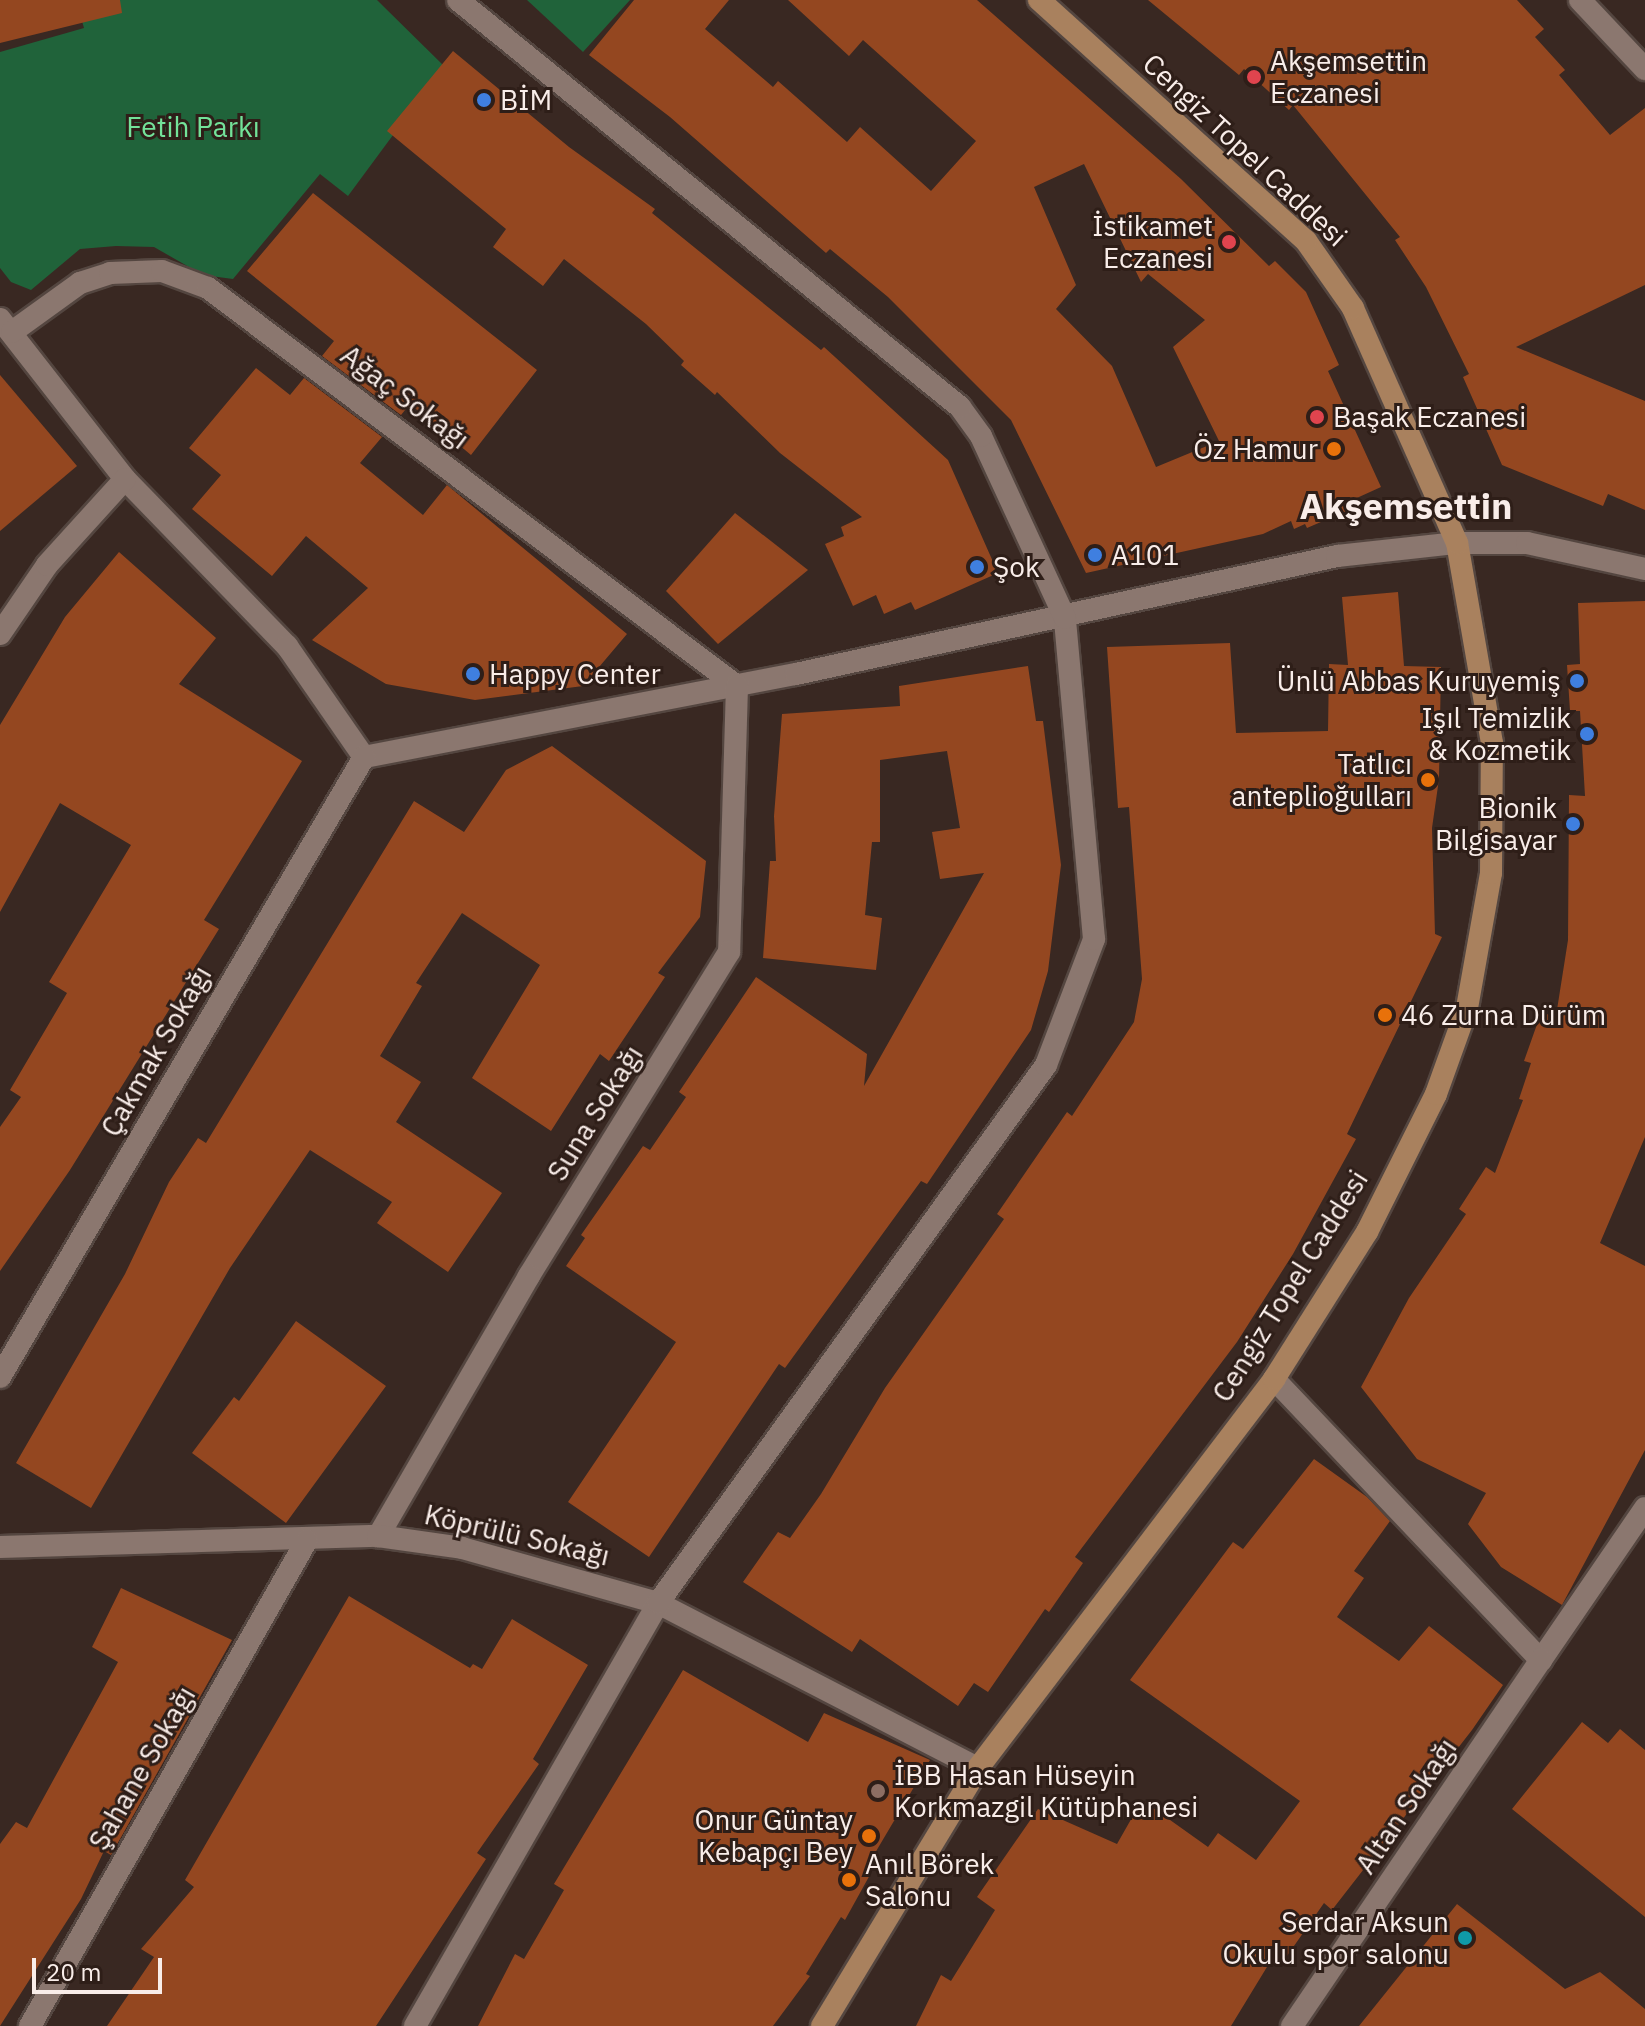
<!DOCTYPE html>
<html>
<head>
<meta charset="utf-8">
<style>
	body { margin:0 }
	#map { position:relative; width:1645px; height:2026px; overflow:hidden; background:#392822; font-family:"IBM Plex Sans",sans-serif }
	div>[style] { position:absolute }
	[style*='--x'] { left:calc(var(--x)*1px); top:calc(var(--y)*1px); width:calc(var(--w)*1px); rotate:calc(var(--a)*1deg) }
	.green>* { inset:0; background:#20633a }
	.building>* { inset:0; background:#944720 }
	.roads { filter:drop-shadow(2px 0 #544640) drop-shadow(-2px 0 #544640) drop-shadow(0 2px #544640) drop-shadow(0 -2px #544640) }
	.minor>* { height:22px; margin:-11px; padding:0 11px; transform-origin:11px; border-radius:11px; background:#8b776f }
	.secondary>* { height:22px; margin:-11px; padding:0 11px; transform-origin:11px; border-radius:11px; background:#a9815e }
	.dots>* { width:22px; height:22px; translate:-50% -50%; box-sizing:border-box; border:4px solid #2e1e18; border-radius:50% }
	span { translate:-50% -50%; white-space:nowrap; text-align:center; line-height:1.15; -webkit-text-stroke:6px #2e1e18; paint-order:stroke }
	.poi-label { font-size:28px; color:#f9ede9 }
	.left { translate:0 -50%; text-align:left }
	.right { translate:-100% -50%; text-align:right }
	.park-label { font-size:28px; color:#73e299 }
	.street-label { font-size:28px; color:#f9ede9 }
	.district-label { font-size:36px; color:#f9ede9; font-weight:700 }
	.scale { position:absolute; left:32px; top:1958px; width:130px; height:36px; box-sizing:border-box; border:4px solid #f9ede9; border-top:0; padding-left:10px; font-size:24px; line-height:28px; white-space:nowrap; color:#f9ede9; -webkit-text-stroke:6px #2e1e18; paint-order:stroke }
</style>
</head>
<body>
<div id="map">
	<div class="green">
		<div style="clip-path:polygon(76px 0,377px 0,444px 66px,348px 196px,320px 174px,233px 279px,203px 275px,154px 247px,116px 246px,80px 249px,31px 290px,11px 282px,0 268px,0 52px,84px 28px)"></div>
		<div style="clip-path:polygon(527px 0,630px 0,583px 52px)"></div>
	</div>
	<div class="building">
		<div style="clip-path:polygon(0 0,120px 0,122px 13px,0 43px)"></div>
		<div style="clip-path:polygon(evenodd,634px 0,729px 0,705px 29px,773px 87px,778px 81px,847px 142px,860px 127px,931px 191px,976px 141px,863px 40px,849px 56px,788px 0,977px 0,1181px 179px,1269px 266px,1275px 261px,1306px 292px,1339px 365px,1328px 371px,1381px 487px,1348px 502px,1351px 509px,1307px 528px,1305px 524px,1294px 529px,1291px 521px,1263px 534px,1086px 573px,1011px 420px,888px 297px,830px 249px,826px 253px,670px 117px,589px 55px,634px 0,1084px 164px,1141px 282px,1148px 274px,1205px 320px,1173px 347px,1219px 441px,1156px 467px,1112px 366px,1056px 309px,1076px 285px,1034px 187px,1084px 164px)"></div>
		<div style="clip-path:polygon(1148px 0,1517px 0,1544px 29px,1535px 37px,1565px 70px,1559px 75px,1610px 135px,1645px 108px,1645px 285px,1516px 347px,1645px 401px,1645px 510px,1608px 494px,1603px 506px,1502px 465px,1463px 377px,1469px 374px,1426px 287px,1395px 240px,1400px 237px,1293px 105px,1289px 110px,1244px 69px,1239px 75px)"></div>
		<div style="clip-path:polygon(453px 51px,569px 147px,655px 209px,652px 213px,821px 350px,824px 347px,948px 460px,998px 573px,915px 610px,911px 602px,884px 614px,876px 595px,853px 606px,825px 544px,844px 536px,841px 527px,862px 517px,780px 453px,717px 392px,715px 395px,681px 365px,684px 361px,646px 324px,564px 259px,543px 286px,493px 247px,506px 229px,387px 131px)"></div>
		<div style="clip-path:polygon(313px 193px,537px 370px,471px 455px,410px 404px,401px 415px,322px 356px,334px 341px,247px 271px)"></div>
		<div style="clip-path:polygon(256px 368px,290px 395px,304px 378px,382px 437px,360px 463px,423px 515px,447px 485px,627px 634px,583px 686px,475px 700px,386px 684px,312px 640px,368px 588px,306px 536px,272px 576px,192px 509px,221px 475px,189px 448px)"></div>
		<div style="clip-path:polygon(0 375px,77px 466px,0 531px)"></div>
		<div style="clip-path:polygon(735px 513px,808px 570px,718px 644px,666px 591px)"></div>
		<div style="clip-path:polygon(119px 552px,216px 638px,179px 684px,302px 761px,204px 920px,219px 929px,70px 1170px,0 1271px,0 1127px,21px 1097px,10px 1090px,67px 993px,49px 982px,131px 845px,60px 803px,0 912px,0 725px,65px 617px)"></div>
		<div style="clip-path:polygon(1398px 592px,1404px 666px,1441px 667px,1439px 779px,1432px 828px,1435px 934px,1442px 937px,1347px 1134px,1356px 1139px,1293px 1254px,1237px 1342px,1075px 1557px,1083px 1563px,1049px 1612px,1045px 1609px,988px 1692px,974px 1683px,958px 1706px,860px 1639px,852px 1652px,743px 1582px,778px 1532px,790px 1538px,821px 1494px,885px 1388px,1004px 1219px,997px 1214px,1067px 1112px,1072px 1116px,1134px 1022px,1142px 979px,1129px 807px,1118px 808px,1107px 647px,1230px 643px,1236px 733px,1328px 731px,1329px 664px,1348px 665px,1342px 597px)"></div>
		<div style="clip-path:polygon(1645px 601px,1645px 1137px,1600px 1243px,1645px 1266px,1645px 1450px,1562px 1605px,1501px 1567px,1468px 1524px,1486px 1493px,1417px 1459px,1361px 1387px,1409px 1298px,1466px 1214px,1459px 1209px,1486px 1167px,1495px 1173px,1523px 1100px,1519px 1099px,1531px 1063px,1524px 1061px,1541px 1013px,1556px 1016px,1568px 940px,1569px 795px,1585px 796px,1580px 711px,1570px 711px,1567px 665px,1580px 664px,1578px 603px)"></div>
		<div style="clip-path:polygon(1028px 666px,1036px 721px,1043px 721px,1061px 865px,1048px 971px,1031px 1030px,927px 1184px,921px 1181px,785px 1368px,779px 1364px,649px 1557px,568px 1502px,676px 1342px,566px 1266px,585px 1238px,581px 1235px,643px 1146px,650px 1150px,686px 1097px,679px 1092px,756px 977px,867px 1054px,864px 1086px,984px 873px,940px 879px,932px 832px,960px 828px,947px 751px,880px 760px,880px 842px,872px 842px,865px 915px,882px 918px,876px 970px,763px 958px,770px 861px,776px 861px,774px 816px,782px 714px,900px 706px,899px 686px)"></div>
		<div style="clip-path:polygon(552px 746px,706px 861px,700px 917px,658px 973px,665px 977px,609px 1061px,600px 1054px,551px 1131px,472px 1078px,540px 965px,462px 913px,416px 983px,422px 986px,380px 1056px,421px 1082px,396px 1122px,502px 1193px,448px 1272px,377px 1223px,392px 1202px,310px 1150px,230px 1268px,91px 1508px,16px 1463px,125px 1274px,169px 1182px,198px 1138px,206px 1143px,414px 801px,464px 832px,506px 770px)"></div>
		<div style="clip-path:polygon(296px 1321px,386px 1386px,286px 1523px,192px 1453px,234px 1397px,239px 1401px)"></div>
		<div style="clip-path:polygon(1314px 1459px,1367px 1497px,1390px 1521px,1354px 1571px,1364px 1578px,1337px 1617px,1399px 1661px,1429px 1626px,1503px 1685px,1472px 1730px,1332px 1910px,1324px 1903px,1287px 1956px,1278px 1949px,1231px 2026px,916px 2026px,941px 1975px,951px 1981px,995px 1910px,977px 1897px,1038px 1809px,1117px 1844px,1142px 1800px,1208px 1847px,1218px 1833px,1256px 1860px,1300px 1801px,1130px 1680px,1233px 1542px,1243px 1549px)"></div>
		<div style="clip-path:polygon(121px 1588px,232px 1640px,111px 1855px,104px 1851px,81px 1899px,0 2026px,0 1844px,16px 1822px,27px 1828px,118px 1662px,92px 1647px)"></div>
		<div style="clip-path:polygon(349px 1596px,470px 1668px,473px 1664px,482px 1669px,512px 1619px,588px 1665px,533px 1759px,539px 1764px,477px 1853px,486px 1859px,376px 2026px,107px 2026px,154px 1957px,141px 1949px,194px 1887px,185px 1880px)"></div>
		<div style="clip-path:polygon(683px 1670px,808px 1742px,824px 1713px,930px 1760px,865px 1870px,871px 1873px,845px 1920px,841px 1917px,806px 1974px,810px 1976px,773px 2026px,478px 2026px,515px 1954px,524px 1959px,564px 1890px,554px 1884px)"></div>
		<div style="clip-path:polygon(1582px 1722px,1608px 1743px,1620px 1729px,1645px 1750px,1645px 1917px,1512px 1809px)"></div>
		<div style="clip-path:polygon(1457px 1904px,1565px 1989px,1600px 1972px,1645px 2009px,1645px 2026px,1359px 2026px)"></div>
	</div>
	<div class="roads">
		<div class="minor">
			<div style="--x:1580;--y:0;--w:95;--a:46.7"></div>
			<div style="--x:0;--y:319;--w:203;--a:52"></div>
			<div style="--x:125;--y:479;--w:233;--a:45.9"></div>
			<div style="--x:287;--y:646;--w:135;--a:55.3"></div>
			<div style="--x:364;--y:757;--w:440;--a:-10.9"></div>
			<div style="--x:796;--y:674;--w:554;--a:-12.3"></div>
			<div style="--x:1337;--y:556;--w:121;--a:-6.2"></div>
			<div style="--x:1457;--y:543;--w:70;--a:0"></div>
			<div style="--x:1527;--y:543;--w:121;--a:12.4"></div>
			<div style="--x:12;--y:332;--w:84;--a:-35.8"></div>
			<div style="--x:80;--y:283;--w:32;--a:-18"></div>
			<div style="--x:110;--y:273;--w:52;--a:-2.2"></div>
			<div style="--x:162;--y:271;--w:49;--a:20.3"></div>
			<div style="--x:208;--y:288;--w:662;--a:36.96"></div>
			<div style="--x:737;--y:686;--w:266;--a:91.7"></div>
			<div style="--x:729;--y:952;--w:381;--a:121.7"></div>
			<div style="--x:529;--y:1276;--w:301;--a:120.1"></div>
			<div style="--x:0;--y:634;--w:83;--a:-55.7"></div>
			<div style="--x:47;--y:565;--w:116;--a:-47.8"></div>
			<div style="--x:0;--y:1377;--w:719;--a:-59.58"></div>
			<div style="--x:1274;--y:1379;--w:388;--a:46.5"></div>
			<div style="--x:1541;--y:1660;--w:184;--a:-55.6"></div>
			<div style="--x:0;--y:1547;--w:378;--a:-1.7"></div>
			<div style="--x:378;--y:1536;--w:85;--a:8.1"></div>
			<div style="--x:462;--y:1548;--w:204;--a:15.7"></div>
			<div style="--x:658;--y:1603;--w:360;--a:27.3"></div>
			<div style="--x:30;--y:2026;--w:559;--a:-60.32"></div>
			<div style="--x:415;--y:2026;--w:488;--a:-60.1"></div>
			<div style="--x:658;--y:1603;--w:663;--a:-54.2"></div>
			<div style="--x:1046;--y:1065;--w:135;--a:-69.1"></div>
			<div style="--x:1094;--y:939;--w:322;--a:-95.2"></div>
			<div style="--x:1065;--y:618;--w:200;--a:-114.8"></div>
			<div style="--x:981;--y:436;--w:36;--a:-126"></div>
			<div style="--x:960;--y:407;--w:646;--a:-140.97"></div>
			<div style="--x:1292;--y:2026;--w:443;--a:-55.8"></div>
		</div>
		<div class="secondary">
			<div style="--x:822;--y:2026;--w:301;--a:-58.8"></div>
			<div style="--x:978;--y:1768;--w:489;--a:-52.7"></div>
			<div style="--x:1274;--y:1379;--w:174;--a:-57.7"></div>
			<div style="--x:1367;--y:1232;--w:154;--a:-63.4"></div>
			<div style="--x:1436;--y:1094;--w:91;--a:-70.2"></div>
			<div style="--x:1467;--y:1008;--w:137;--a:-79.9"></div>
			<div style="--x:1491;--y:873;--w:130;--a:-89.6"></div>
			<div style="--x:1492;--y:743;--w:203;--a:-99.9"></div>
			<div style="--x:1457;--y:543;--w:257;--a:-113.9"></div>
			<div style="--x:1353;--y:308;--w:82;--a:-125"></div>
			<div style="--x:1306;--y:241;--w:360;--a:-137.9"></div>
		</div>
	</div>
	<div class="dots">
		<div style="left:1254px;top:77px;background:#e0444e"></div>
		<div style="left:484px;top:100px;background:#3f7fe0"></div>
		<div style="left:1229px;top:242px;background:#e0444e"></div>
		<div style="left:1317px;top:417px;background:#e0444e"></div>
		<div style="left:1334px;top:449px;background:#e8710a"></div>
		<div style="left:1095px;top:555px;background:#3f7fe0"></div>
		<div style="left:977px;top:567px;background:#3f7fe0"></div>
		<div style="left:473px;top:674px;background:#3f7fe0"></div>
		<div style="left:1577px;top:681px;background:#3f7fe0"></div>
		<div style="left:1587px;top:734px;background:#3f7fe0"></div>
		<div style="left:1428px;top:780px;background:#e8710a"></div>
		<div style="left:1573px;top:824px;background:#3f7fe0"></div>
		<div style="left:1385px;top:1015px;background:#e8710a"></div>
		<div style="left:878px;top:1791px;background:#8d6e63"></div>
		<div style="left:869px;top:1836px;background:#e8710a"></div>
		<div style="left:849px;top:1880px;background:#e8710a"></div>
		<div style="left:1465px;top:1938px;background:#0f9aa8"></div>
	</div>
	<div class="poi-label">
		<span class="left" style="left:1270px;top:77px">Akşemsettin<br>Eczanesi</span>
		<span class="left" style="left:500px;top:100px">BİM</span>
		<span class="right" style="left:1213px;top:242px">İstikamet<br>Eczanesi</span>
		<span class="left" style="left:1333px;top:417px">Başak Eczanesi</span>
		<span class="right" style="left:1318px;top:449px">Öz Hamur</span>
		<span class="left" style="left:1111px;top:555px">A101</span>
		<span class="left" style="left:993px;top:567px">Şok</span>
		<span class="left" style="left:489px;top:674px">Happy Center</span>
		<span class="right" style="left:1561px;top:681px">Ünlü Abbas Kuruyemiş</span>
		<span class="right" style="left:1571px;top:734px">Işıl Temizlik<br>&amp; Kozmetik</span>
		<span class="right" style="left:1412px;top:780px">Tatlıcı<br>anteplioğulları</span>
		<span class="right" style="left:1557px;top:824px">Bionik<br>Bilgisayar</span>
		<span class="left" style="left:1401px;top:1015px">46 Zurna Dürüm</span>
		<span class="left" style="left:894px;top:1791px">İBB Hasan Hüseyin<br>Korkmazgil Kütüphanesi</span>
		<span class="right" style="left:853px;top:1836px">Onur Güntay<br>Kebapçı Bey</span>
		<span class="left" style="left:865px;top:1880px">Anıl Börek<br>Salonu</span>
		<span class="right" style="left:1449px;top:1938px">Serdar Aksun<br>Okulu spor salonu</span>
	</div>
	<div class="park-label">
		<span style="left:193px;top:127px">Fetih Parkı</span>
	</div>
	<div class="street-label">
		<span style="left:1245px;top:150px;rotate:43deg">Cengiz Topel Caddesi</span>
		<span style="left:405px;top:397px;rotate:37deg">Ağaç Sokağı</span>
		<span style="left:156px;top:1051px;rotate:-60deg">Çakmak Sokağı</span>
		<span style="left:595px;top:1113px;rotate:-58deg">Suna Sokağı</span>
		<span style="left:1290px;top:1286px;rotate:-58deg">Cengiz Topel Caddesi</span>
		<span style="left:517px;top:1535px;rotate:13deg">Köprülü Sokağı</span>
		<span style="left:142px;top:1768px;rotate:-60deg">Şahane Sokağı</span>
		<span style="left:1406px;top:1806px;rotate:-56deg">Altan Sokağı</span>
	</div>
	<div class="district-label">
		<span style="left:1406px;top:506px">Akşemsettin</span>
	</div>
	<div class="scale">20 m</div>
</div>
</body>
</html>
